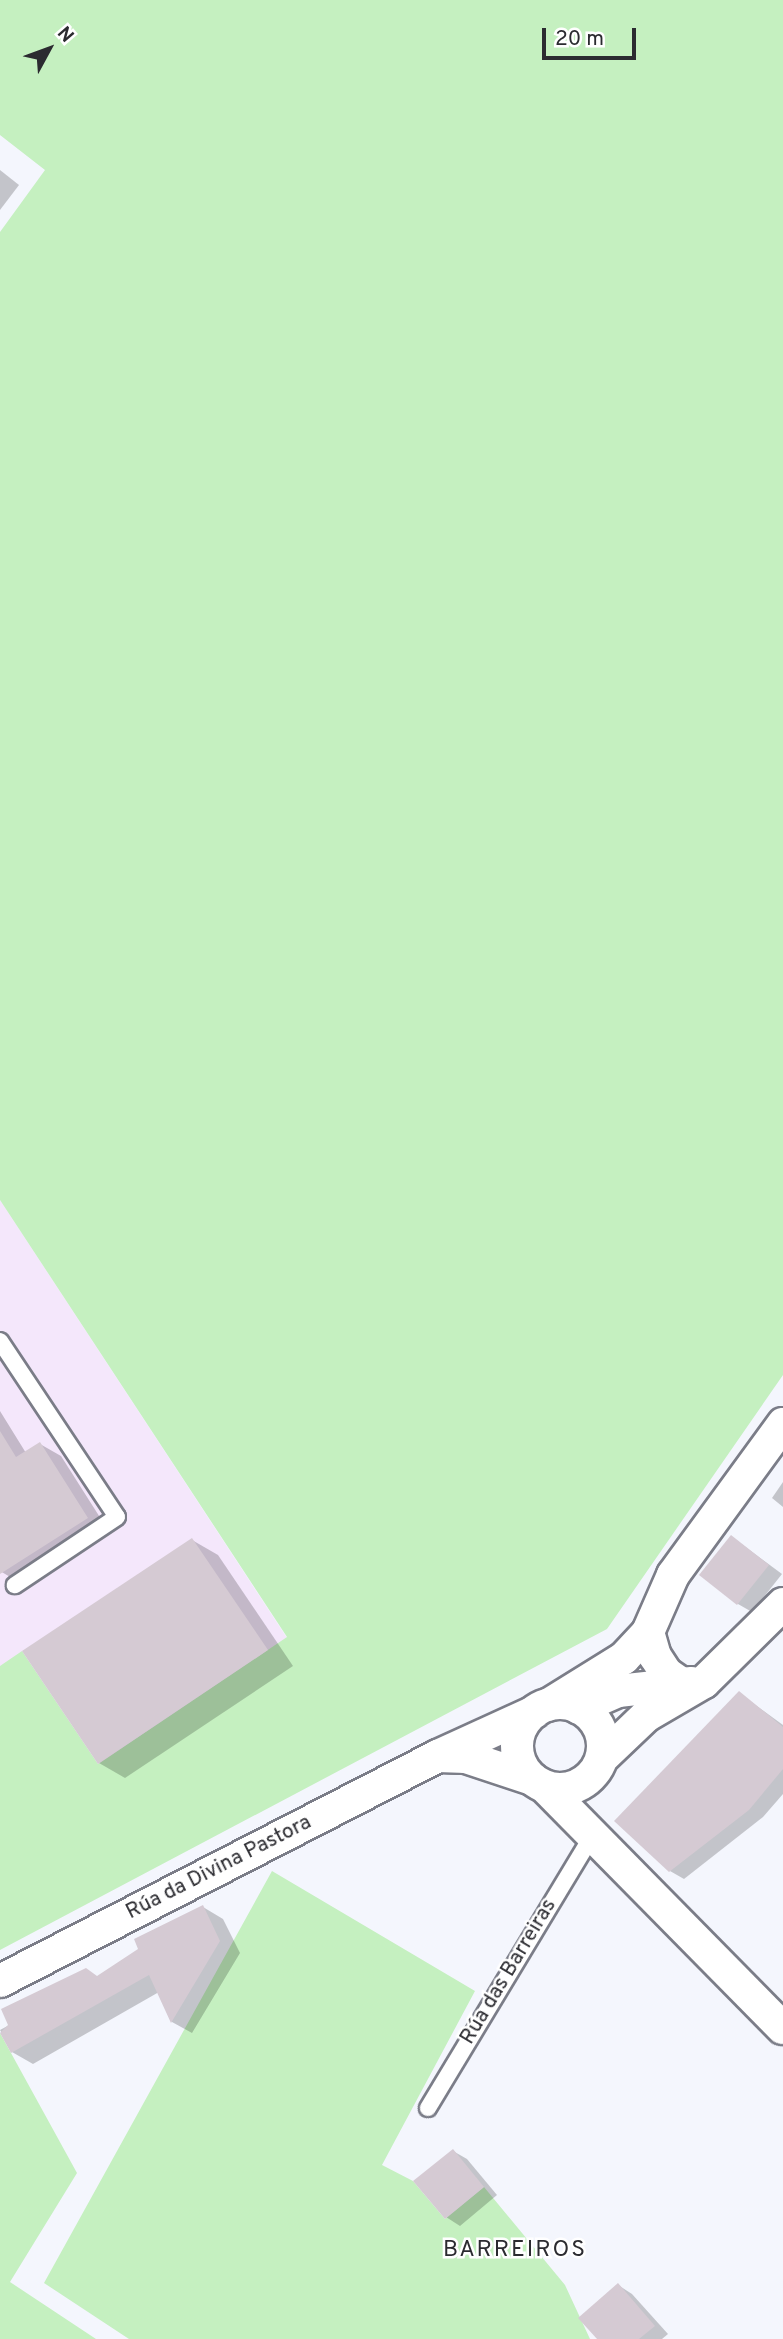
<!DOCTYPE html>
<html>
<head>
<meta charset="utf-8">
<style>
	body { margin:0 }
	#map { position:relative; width:783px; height:2339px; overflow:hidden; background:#f4f6fd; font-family:Overpass,sans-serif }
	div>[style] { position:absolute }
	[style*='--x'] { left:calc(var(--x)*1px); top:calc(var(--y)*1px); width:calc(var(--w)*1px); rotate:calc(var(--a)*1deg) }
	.education>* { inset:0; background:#f4e7fb }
	.green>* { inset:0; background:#c5f0c0 }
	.shadow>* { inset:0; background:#0003 }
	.building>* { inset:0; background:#d5cad3 }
	.roads { filter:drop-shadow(2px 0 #7b7d88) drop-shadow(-2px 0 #7b7d88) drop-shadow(0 2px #7b7d88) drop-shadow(0 -2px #7b7d88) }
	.lane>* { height:16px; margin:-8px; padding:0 8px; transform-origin:8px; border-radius:8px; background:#fff }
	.street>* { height:32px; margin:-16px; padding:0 16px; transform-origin:16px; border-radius:16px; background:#fff }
	.street>.ring { margin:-16px; padding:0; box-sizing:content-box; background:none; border:32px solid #fff; border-radius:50% }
	span { translate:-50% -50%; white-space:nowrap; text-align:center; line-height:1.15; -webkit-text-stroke:5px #fff; paint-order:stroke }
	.street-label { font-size:21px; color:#2b2b30 }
	.neighbourhood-label { font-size:23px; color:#2b2b30; letter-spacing:2px }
	.north { position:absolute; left:14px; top:14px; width:70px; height:70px; -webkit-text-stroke:5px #fff; paint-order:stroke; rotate:49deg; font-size:19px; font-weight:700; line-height:28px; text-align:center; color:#2b2b30 }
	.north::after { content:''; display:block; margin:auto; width:24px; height:32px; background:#2b2b30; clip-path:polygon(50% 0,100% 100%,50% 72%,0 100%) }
	.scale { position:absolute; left:542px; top:28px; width:94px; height:32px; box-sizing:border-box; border:4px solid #2b2b30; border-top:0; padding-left:9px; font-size:21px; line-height:24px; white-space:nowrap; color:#2b2b30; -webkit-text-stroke:5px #fff; paint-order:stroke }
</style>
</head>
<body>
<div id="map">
	<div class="education">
		<div style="clip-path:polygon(0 1200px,287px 1638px,98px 1764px,92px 1756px,0 1818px)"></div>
	</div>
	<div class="green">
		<div style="clip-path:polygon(0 0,783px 0,783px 1375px,607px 1629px,0 1950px,0 1666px,22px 1651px,98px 1764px,287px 1637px,0 1200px,0 232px,45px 170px,0 135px)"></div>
		<div style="clip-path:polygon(272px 1871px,475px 1991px,382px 2165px,413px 2181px,445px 2219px,484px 2187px,565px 2285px,590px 2339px,129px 2339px,44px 2283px)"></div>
		<div style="clip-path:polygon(0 2033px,77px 2173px,10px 2282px,96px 2339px,0 2339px)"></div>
	</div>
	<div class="shadow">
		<div style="clip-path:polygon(0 170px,19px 185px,0 210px)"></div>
		<div style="clip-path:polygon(0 1411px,26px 1453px,40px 1444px,61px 1456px,108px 1530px,22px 1584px,0 1571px)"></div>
		<div style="clip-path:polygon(783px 1482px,783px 1507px,772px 1498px)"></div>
		<div style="clip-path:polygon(732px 1537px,782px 1574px,752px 1612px,738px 1604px)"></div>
		<div style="clip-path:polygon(192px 1540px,218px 1555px,293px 1666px,125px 1778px,99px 1763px)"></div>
		<div style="clip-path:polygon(739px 1693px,783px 1725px,783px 1794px,763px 1817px,684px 1879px,670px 1871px)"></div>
		<div style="clip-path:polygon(203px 1907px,223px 1919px,240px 1953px,192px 2033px,172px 2022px,159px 1992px,33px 2064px,12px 2052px,0 2030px,99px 1977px)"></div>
		<div style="clip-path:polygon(453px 2151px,467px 2159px,497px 2195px,460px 2226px,446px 2217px)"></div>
		<div style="clip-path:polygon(618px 2285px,632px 2294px,668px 2334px,662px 2339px,599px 2339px)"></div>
	</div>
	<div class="building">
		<div style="clip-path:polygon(0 1431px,16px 1457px,40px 1442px,88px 1518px,0 1574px)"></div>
		<div style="clip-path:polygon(731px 1535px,769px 1565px,737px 1605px,699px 1575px)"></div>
		<div style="clip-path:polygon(192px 1538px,268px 1650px,98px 1764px,22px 1651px)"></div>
		<div style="clip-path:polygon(739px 1691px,783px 1727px,783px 1769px,749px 1810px,669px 1872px,614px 1821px)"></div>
		<div style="clip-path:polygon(203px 1905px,220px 1941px,171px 2023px,149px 1975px,11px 2053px,0 2033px,8px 2025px,1px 2009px,86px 1968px,97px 1976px,138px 1949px,134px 1939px)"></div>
		<div style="clip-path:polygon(453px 2149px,484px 2187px,445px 2219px,413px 2181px)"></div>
		<div style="clip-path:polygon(618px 2283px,655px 2326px,639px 2339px,597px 2339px,578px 2318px)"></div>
	</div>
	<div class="roads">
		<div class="lane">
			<div style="--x:0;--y:1341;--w:211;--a:56.4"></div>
			<div style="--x:117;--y:1517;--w:123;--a:146.3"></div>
			<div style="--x:428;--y:2108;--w:315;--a:-58.9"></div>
		</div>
		<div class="street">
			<div style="--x:648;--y:1632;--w:25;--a:74"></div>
			<div style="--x:655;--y:1656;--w:20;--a:57"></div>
			<div style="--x:666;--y:1673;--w:19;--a:35"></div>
			<div class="ring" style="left:517px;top:1703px;width:54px;height:54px"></div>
			<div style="--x:548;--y:1705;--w:89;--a:-31.7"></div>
			<div style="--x:624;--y:1658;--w:35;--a:-47"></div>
			<div style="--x:648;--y:1632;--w:62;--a:-66.3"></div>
			<div style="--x:673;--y:1575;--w:187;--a:-53.9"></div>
			<div style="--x:579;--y:1708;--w:43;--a:-23.6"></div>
			<div style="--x:618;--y:1691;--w:74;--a:-6.2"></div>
			<div style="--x:438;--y:1756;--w:28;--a:2"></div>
			<div style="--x:466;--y:1757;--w:70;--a:18.4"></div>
			<div style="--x:602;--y:1758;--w:61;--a:-43.7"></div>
			<div style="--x:646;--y:1716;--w:67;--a:-30.4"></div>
			<div style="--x:704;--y:1682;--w:111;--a:-44.6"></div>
			<div style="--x:544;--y:1786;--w:340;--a:45.4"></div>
			<div style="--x:0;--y:1981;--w:492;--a:-27.2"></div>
			<div style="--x:438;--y:1756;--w:106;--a:-24.6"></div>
		</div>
	</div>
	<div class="street-label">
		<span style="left:219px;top:1868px;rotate:-27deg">Rúa da Divina Pastora</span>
		<span style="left:509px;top:1972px;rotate:-59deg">Rúa das Barreiras</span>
	</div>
	<div class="neighbourhood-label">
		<span style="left:515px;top:2251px">BARREIROS</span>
	</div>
	<div class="north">N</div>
	<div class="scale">20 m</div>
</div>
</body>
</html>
